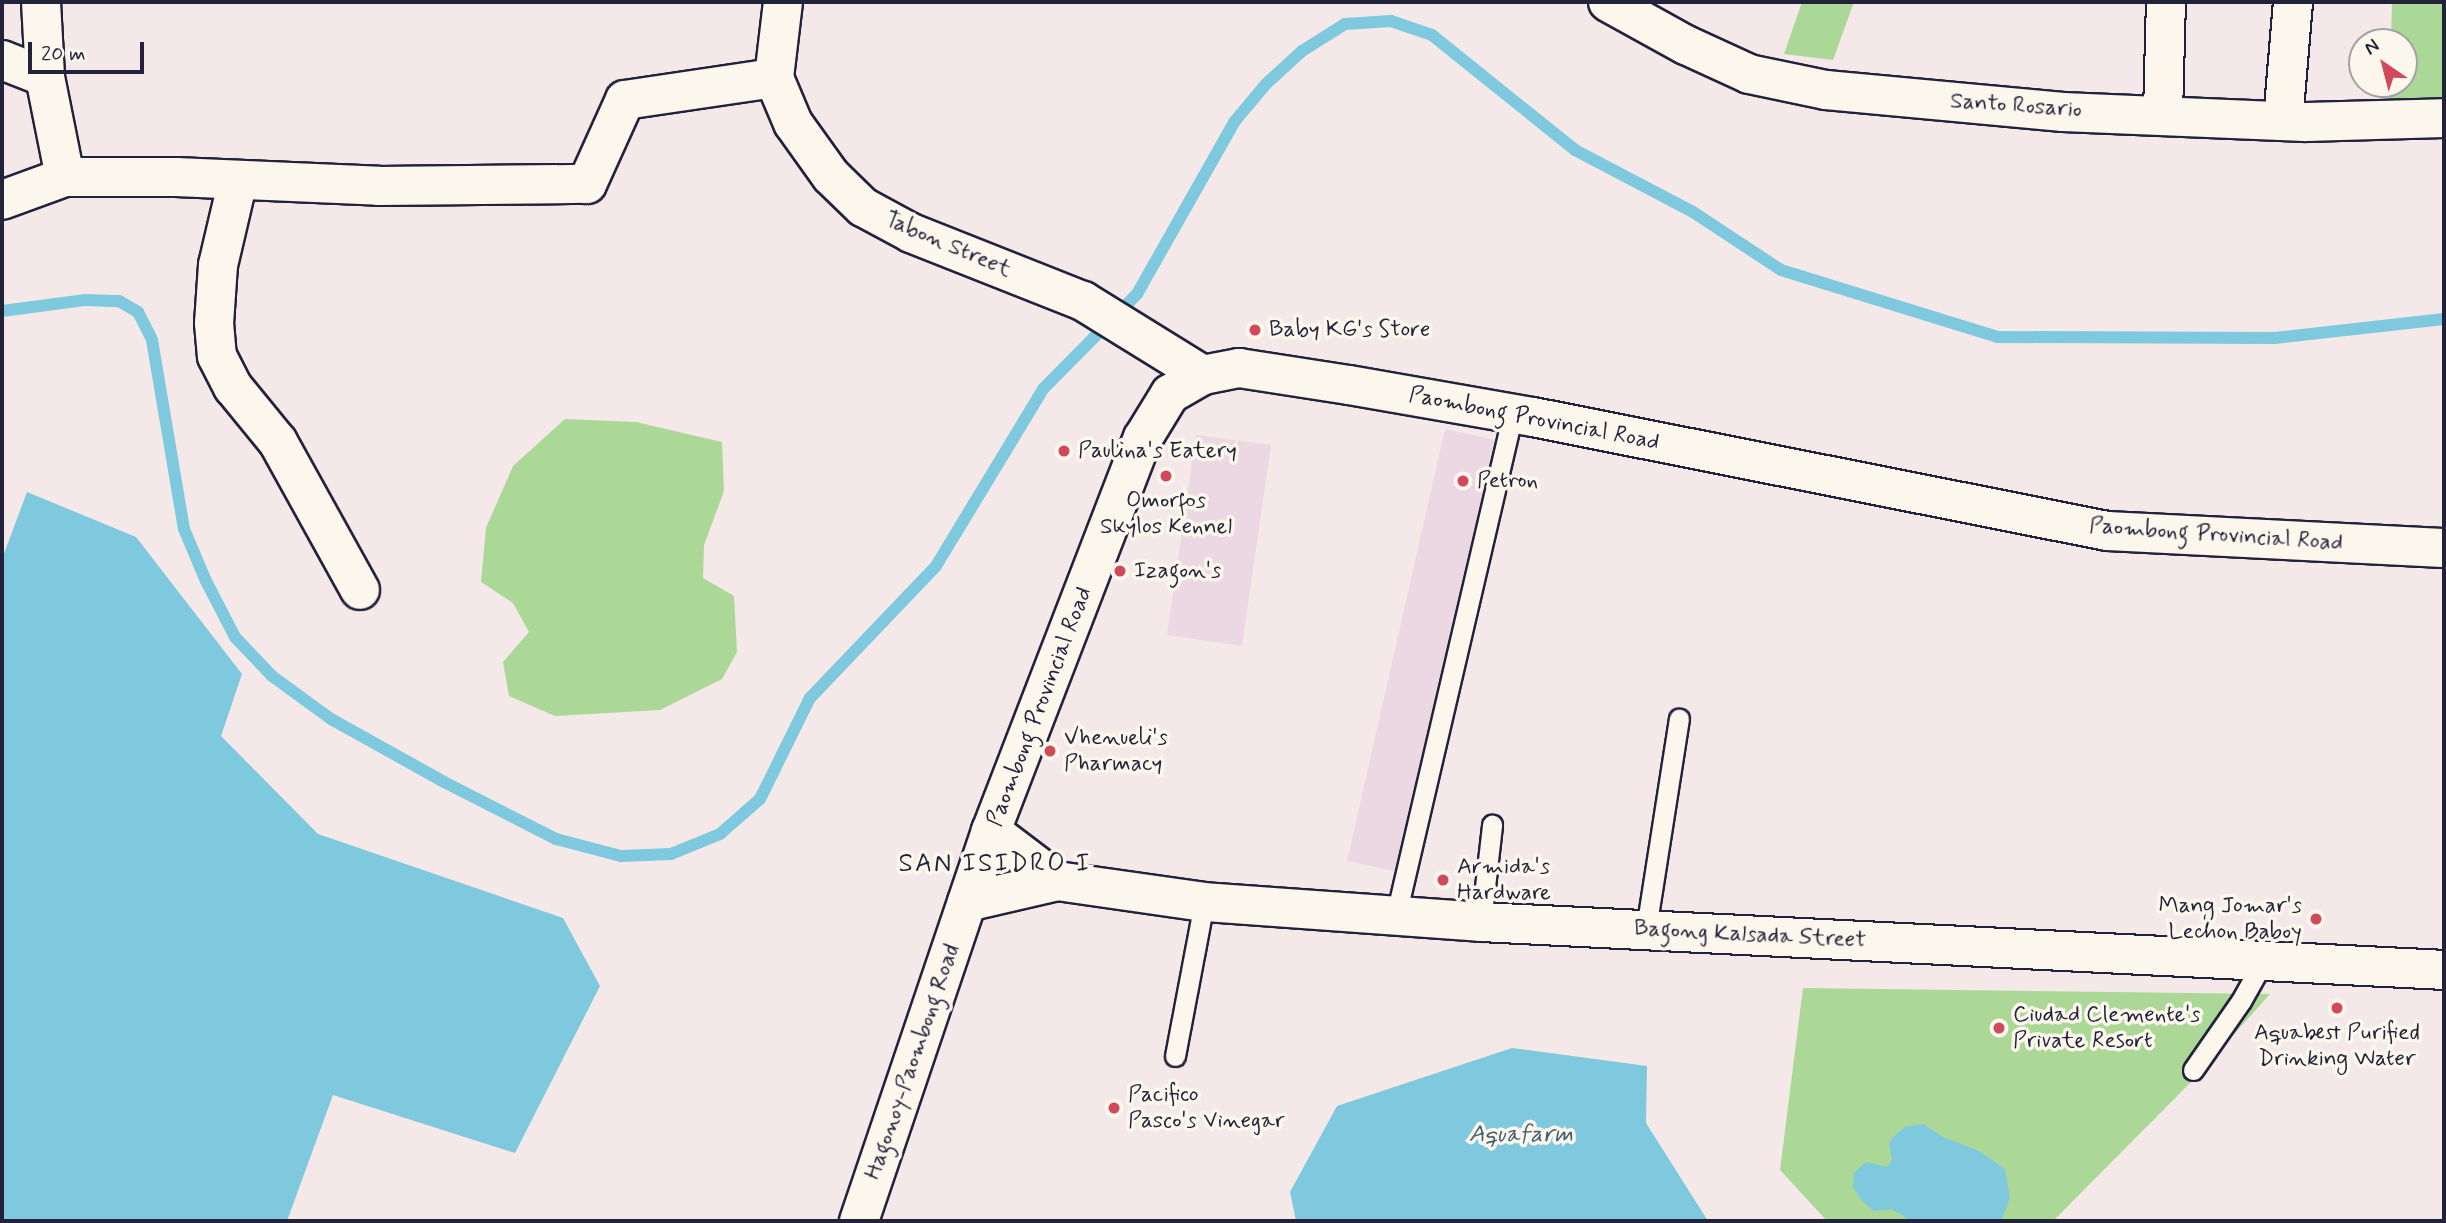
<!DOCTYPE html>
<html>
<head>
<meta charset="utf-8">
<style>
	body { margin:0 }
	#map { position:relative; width:2446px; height:1223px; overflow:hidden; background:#f4e9e8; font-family:Mynerve,sans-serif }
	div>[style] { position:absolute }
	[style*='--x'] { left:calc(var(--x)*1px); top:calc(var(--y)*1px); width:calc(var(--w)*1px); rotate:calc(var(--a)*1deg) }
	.built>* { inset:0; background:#ecd8e3 }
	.green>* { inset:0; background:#acd897 }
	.water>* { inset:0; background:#7ec9de }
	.stream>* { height:12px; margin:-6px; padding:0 6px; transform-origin:6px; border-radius:6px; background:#7ec9de }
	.roads { filter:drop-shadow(2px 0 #22223b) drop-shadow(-2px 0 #22223b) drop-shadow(0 2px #22223b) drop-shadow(0 -2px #22223b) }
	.lane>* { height:19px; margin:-9.5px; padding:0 9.5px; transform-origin:9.5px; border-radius:9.5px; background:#fbf7ec }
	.street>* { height:38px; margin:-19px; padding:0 19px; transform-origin:19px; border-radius:19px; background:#fbf7ec }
	.secondary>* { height:38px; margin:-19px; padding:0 19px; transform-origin:19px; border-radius:19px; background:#fbf7ec }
	.dots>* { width:19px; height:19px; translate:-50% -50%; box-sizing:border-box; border:4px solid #fbf7ec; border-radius:50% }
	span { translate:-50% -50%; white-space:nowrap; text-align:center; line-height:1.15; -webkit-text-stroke:7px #fbf7ec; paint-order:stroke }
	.street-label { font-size:23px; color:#22223b }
	.poi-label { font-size:23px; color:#22223b }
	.left { translate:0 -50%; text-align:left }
	.right { translate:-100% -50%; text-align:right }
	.water-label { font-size:24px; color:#425c74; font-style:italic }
	.quarter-label { font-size:26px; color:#22223b; letter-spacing:2px }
	.frame { position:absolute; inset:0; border:4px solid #22223b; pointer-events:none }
	.north { position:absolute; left:2348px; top:28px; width:70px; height:70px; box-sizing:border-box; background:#fbf7ec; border:2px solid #a4a2a5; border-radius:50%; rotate:325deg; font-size:19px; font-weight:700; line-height:28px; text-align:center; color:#22223b }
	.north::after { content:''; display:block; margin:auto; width:24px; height:32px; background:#d1495b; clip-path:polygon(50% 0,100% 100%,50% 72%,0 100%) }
	.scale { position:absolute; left:28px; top:42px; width:116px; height:32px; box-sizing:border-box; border:4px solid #22223b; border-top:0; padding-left:9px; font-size:21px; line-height:24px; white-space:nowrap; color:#22223b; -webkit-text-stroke:5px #fbf7ec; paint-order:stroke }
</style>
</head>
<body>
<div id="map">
	<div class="built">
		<div style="clip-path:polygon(1445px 429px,1514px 444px,1417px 876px,1347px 861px)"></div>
		<div style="clip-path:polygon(1196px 435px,1271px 445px,1242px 646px,1167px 635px)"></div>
	</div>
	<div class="green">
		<div style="clip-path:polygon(1802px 2px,1854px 2px,1833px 60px,1784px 54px)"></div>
		<div style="clip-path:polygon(2392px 2px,2444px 2px,2444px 97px,2389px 99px,2389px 84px,2404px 84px,2404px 42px,2391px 42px)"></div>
		<div style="clip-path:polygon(565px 419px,636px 422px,722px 442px,724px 491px,704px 545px,703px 578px,734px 596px,737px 652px,722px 679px,660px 710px,555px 716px,509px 696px,503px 662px,529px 632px,513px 603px,481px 582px,486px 528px,513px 466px)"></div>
		<div style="clip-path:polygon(1803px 988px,2270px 994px,2196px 1077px,2053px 1221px,1827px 1221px,1780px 1170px)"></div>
	</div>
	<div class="water">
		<div style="clip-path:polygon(27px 492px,136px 537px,242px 674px,221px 736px,318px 834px,563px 918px,600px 986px,515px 1153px,333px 1095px,287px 1221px,2px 1221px,2px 559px)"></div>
		<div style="clip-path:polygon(1512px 1048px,1647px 1066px,1646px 1123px,1708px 1221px,1296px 1221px,1290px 1192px,1337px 1106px)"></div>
		<div style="clip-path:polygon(1923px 1124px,1943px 1137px,1979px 1151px,2005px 1169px,2010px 1198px,2001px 1221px,1912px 1221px,1891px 1209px,1874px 1211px,1862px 1201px,1853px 1187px,1854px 1173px,1866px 1162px,1887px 1167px,1892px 1160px,1889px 1144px,1893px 1137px,1905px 1127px)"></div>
	</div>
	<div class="stream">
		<div style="--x:2;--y:311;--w:85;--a:-7.5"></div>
		<div style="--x:86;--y:300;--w:33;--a:2"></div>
		<div style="--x:119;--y:301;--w:22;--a:30"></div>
		<div style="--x:138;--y:312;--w:31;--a:63"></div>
		<div style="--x:152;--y:340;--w:192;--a:80.4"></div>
		<div style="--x:184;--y:529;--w:56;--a:67.1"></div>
		<div style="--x:206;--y:581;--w:63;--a:62.6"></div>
		<div style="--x:235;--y:637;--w:54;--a:46.5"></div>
		<div style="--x:272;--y:676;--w:73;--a:36.1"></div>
		<div style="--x:331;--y:719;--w:129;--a:29.1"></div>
		<div style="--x:444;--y:782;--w:126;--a:27"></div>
		<div style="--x:556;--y:839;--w:67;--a:14.7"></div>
		<div style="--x:621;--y:856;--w:50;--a:-2.3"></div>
		<div style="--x:671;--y:854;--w:53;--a:-22.2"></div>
		<div style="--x:720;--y:834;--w:53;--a:-41.2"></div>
		<div style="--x:760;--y:799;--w:113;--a:-63.7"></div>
		<div style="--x:810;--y:698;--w:182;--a:-46.3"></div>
		<div style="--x:936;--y:566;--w:207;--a:-58.8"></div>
		<div style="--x:1043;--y:389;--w:134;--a:-45.3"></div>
		<div style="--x:1137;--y:294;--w:199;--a:-60.5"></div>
		<div style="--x:1235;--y:121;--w:48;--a:-50"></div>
		<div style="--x:1266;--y:84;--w:49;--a:-42.5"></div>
		<div style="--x:1302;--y:51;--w:51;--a:-32.1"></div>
		<div style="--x:1345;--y:24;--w:46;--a:-3.7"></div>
		<div style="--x:1391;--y:21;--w:43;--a:18.9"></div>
		<div style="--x:1432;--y:35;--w:184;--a:38.8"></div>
		<div style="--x:1575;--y:150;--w:133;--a:27.7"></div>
		<div style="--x:1693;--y:212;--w:105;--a:33.4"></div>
		<div style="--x:1781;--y:270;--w:226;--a:17.2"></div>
		<div style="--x:1997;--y:337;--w:278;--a:0.2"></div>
		<div style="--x:2275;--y:338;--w:170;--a:-6.4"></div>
	</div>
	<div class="roads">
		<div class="lane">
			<div style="--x:1396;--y:915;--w:515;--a:-76.88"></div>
			<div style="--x:1481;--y:922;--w:98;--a:-83.5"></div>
			<div style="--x:1646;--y:929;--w:213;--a:-81.1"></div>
			<div style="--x:1175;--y:1056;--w:157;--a:-79.3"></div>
			<div style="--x:2193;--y:1070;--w:84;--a:-55.2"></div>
			<div style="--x:2241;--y:1001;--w:47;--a:-60.7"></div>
		</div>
		<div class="street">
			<div style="--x:41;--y:2;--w:75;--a:86.9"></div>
			<div style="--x:45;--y:77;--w:102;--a:78.7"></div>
			<div style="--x:783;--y:2;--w:77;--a:96.8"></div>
			<div style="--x:774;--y:78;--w:49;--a:67.1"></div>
			<div style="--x:793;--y:123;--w:65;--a:54.4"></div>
			<div style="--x:831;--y:176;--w:45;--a:44.1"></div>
			<div style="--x:863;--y:207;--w:55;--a:28.4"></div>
			<div style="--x:911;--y:233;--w:185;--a:21.6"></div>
			<div style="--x:1083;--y:301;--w:141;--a:31.7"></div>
			<div style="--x:1608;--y:2;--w:89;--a:28.9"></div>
			<div style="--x:1686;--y:45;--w:69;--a:24.7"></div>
			<div style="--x:1749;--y:74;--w:79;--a:11.7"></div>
			<div style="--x:1826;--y:90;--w:238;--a:5.3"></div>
			<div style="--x:2063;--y:112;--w:242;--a:2.4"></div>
			<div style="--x:2305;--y:122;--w:139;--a:-1.6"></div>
			<div style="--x:2;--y:60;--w:46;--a:21.6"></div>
			<div style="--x:2163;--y:114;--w:112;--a:-88.5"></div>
			<div style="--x:2283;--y:121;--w:119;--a:-85.2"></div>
			<div style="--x:238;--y:180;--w:87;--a:103.2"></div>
			<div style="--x:218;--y:265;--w:58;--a:93.9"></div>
			<div style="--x:214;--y:323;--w:33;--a:85"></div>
			<div style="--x:217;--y:356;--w:35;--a:63"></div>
			<div style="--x:233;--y:387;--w:71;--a:50.7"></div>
			<div style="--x:278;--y:442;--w:169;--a:61"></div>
			<div style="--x:2;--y:200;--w:67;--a:-20.1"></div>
			<div style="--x:65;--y:177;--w:111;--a:0"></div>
			<div style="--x:176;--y:177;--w:203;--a:2.5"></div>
			<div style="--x:379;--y:186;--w:208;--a:-0.6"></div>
			<div style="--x:587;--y:184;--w:92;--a:-65.7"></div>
			<div style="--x:625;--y:100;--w:151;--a:-8.4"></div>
		</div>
		<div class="secondary">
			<div style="--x:991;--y:831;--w:83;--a:37.1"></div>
			<div style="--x:967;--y:902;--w:92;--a:-13.1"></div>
			<div style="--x:1057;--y:881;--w:148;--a:8.1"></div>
			<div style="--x:1204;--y:902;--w:278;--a:4.1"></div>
			<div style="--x:1481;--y:922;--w:964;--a:2.85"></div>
			<div style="--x:859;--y:1221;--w:412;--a:-71.3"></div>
			<div style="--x:991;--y:831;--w:421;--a:-68.9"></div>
			<div style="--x:1143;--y:438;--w:52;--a:-58.5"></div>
			<div style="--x:1170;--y:394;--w:38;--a:-30"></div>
			<div style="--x:1203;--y:375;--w:37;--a:-11"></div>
			<div style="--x:1239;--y:368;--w:111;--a:8.8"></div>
			<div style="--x:1349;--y:385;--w:187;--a:9.9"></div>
			<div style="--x:1533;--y:417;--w:585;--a:11.23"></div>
			<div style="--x:2107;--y:531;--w:337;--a:2.9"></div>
		</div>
	</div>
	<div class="dots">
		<div style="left:1255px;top:330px;background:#d1495b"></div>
		<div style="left:1064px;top:451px;background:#d1495b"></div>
		<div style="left:1166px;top:476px;background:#d1495b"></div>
		<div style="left:1463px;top:481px;background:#d1495b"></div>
		<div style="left:1120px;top:571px;background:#d1495b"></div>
		<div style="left:1050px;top:751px;background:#d1495b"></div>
		<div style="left:1443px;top:880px;background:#d1495b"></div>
		<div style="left:2316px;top:919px;background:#d1495b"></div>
		<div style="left:2337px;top:1008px;background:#d1495b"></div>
		<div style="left:1999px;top:1028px;background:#d1495b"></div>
		<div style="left:1114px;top:1108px;background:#d1495b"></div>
	</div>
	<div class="street-label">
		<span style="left:2016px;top:106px;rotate:4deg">Santo Rosario</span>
		<span style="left:948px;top:245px;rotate:23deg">Tabon Street</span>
		<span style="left:1534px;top:419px;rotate:11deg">Paombong Provincial Road</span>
		<span style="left:2216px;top:535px;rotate:4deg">Paombong Provincial Road</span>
		<span style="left:1040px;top:707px;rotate:-69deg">Paombong Provincial Road</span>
		<span style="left:1750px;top:935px;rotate:3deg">Bagong Kalsada Street</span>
		<span style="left:913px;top:1062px;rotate:-71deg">Hagonoy-Paombong Road</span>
	</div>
	<div class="poi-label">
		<span class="left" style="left:1269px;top:330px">Baby KG's Store</span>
		<span class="left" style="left:1078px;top:451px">Paulina's Eatery</span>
		<span class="left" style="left:1477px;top:481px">Petron</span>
		<span style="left:1166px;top:514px">Omorfos<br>Skylos Kennel</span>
		<span class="left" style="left:1134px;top:571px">Izagon's</span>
		<span class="left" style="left:1064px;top:751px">Vhenueli's<br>Pharmacy</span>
		<span class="left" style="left:1457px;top:880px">Armida's<br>Hardware</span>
		<span class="right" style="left:2302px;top:919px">Mang Jomar's<br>Lechon Baboy</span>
		<span class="left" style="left:2013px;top:1028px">Ciudad Clemente's<br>Private Resort</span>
		<span style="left:2337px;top:1046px">Aquabest Purified<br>Drinking Water</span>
		<span class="left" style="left:1128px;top:1108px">Pacifico<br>Pasco's Vinegar</span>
	</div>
	<div class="water-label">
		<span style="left:1521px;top:1135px">Aquafarm</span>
	</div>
	<div class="quarter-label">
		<span style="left:995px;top:865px">SAN ISIDRO I</span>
	</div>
	<div class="frame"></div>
	<div class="north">N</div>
	<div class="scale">20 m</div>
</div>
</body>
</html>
